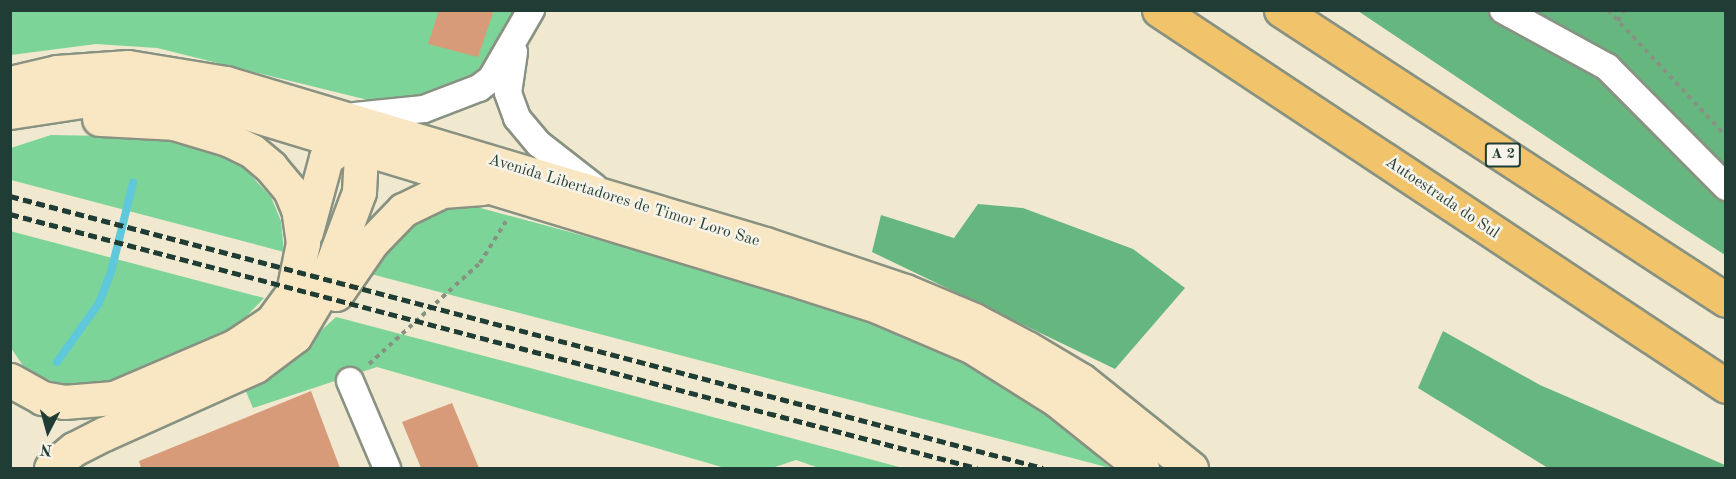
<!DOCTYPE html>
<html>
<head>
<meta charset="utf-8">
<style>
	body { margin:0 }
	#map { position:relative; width:1736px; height:479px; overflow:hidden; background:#f1e8d0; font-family:"Old Standard TT",serif }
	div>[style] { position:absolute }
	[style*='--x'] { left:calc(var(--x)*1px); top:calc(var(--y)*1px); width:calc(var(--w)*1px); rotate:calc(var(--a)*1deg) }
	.green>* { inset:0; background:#7dd498 }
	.forest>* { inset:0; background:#66b680 }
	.stream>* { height:8px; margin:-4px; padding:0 4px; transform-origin:4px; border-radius:4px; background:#5fc8db }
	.building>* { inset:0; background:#d79b7a }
	.path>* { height:4px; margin-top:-2px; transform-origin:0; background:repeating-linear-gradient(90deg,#889282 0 4.5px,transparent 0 9px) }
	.roads { filter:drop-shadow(2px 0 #889282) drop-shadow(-2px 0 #889282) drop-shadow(0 2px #889282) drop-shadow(0 -2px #889282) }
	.street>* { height:26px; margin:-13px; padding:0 13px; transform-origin:13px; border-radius:13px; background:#fff }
	.secondary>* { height:33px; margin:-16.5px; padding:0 16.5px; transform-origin:16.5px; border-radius:16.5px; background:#f9e7c3 }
	.highway>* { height:33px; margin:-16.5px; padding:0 16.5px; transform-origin:16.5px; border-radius:16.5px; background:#f1c36a }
	.rail>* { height:4.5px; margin-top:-2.25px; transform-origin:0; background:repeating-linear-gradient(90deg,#1f3d34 0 9px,transparent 0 13.5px) }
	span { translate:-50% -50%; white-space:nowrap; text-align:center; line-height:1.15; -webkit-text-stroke:5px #f7f3e8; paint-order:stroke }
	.shield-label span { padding:2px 4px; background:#f7f3e8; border:2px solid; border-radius:4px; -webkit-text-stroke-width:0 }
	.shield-label { font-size:15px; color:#1f3d34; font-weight:700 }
	.street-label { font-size:16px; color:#1f3d34 }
	.frame { position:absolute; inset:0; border:12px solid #1f3d34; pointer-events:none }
	.north { position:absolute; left:18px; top:401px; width:60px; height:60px; -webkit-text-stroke:4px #f7f3e8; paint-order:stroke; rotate:186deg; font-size:16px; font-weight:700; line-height:24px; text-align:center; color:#1f3d34 }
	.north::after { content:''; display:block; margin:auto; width:21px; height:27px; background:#1f3d34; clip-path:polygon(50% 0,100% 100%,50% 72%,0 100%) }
</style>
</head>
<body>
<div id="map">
	<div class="green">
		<div style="clip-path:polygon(11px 11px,515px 11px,488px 66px,454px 95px,396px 101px,364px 99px,157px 48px,96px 44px,11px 55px)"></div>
		<div style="clip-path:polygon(51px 135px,162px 137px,194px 141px,233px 156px,271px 197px,281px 221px,284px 252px,11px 180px,11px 148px)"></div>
		<div style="clip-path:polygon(466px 204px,843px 306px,1001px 381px,1066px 428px,1110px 468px,367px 273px,382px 247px,431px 214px)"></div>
		<div style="clip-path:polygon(10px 231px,264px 298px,239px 324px,187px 357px,122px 382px,64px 386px,26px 370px,11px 348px)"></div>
		<div style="clip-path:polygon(336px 317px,530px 368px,903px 468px,819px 468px,796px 460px,772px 468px,725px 468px,377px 367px,253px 408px,244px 387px,305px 345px)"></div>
	</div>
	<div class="forest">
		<div style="clip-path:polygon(1358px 11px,1725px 11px,1725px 255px,1668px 218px)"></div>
		<div style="clip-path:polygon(978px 204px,1023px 208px,1133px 249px,1185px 288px,1115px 369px,872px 252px,881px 215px,954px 238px)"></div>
		<div style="clip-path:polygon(1443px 331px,1540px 385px,1725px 465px,1725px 468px,1548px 468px,1418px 388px)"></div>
	</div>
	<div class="stream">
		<div style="--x:57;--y:362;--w:72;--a:-54.6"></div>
		<div style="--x:99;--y:303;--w:33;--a:-69"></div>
		<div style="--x:111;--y:272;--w:92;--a:-76.1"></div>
	</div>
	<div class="building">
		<div style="clip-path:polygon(439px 10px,494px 10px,478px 57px,428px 44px)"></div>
		<div style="clip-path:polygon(311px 391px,340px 468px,141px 468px,139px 461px)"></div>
		<div style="clip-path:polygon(452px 403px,479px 468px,421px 468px,402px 422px)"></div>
	</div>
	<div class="path">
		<div style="--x:1608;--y:10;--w:173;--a:46.9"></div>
		<div style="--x:1618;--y:21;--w:13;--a:-61"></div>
		<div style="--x:369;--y:364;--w:150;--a:-42.3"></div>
		<div style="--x:480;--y:263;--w:49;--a:-58.2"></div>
	</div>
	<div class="roads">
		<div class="street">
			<div style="--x:1503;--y:10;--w:119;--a:28.7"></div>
			<div style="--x:1607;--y:67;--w:169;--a:45.2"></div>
			<div style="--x:514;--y:52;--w:41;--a:98.3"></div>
			<div style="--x:508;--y:93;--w:27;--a:70"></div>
			<div style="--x:517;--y:118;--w:34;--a:50"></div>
			<div style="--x:539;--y:144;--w:70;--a:38"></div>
			<div style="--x:355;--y:116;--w:69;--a:-5.8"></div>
			<div style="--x:424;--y:109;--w:59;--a:-20.9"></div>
			<div style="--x:479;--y:88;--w:15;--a:-37"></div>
			<div style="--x:491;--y:79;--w:80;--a:-59.9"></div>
			<div style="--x:350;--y:381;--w:95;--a:67"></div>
		</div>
		<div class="secondary">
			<div style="--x:10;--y:83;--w:48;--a:-13.2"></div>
			<div style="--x:57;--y:72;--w:71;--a:-4"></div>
			<div style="--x:128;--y:67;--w:99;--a:9.3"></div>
			<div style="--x:226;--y:83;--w:563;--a:16.63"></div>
			<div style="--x:765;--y:244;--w:148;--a:18.6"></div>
			<div style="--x:905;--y:291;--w:75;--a:22.8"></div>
			<div style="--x:974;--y:320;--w:60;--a:27.8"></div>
			<div style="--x:1027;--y:348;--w:63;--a:30.7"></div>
			<div style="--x:1081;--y:380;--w:141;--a:38.7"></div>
			<div style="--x:10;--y:112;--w:106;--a:-8.7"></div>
			<div style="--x:115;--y:96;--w:59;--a:1.9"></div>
			<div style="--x:174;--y:98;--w:54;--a:9.6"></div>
			<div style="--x:227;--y:107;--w:588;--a:16.9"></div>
			<div style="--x:790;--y:278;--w:91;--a:17.8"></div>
			<div style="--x:877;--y:306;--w:102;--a:23.1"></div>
			<div style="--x:971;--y:346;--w:102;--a:32.1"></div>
			<div style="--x:1057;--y:400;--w:109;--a:38.7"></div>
			<div style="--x:306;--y:232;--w:77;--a:-74.9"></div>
			<div style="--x:326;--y:158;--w:14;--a:-34"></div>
			<div style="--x:338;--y:150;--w:28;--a:-17"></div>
			<div style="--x:336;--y:294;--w:63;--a:-55.3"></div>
			<div style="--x:372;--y:242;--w:45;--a:-45.9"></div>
			<div style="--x:403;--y:210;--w:43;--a:-26"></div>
			<div style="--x:442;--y:191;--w:40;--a:-4.3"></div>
			<div style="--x:10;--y:380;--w:37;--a:29"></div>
			<div style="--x:42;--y:398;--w:22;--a:10"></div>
			<div style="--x:64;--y:402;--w:50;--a:-4.6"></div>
			<div style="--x:114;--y:398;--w:132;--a:-23.3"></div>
			<div style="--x:235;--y:346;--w:45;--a:-34"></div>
			<div style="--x:272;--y:321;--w:36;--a:-54"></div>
			<div style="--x:293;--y:292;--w:50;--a:-78.5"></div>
			<div style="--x:303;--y:243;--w:34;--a:-98"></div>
			<div style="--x:298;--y:209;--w:21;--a:-113"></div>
			<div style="--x:290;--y:190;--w:30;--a:-130"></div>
			<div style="--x:271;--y:167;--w:25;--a:-140"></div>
			<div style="--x:252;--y:151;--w:28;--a:-154"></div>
			<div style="--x:227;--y:139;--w:55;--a:-163.2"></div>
			<div style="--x:174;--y:123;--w:75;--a:-176.9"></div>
			<div style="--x:51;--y:468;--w:30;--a:-40"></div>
			<div style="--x:74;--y:449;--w:34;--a:-27"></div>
			<div style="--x:104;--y:434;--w:166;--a:-24.2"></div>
			<div style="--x:255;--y:366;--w:50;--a:-36.9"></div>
			<div style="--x:295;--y:336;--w:52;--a:-59"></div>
			<div style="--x:322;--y:291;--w:106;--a:-69.5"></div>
			<div style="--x:359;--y:192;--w:35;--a:-87"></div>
			<div style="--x:361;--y:157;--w:31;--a:-119"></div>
		</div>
		<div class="highway">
			<div style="--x:1159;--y:10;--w:680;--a:33.55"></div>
			<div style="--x:1281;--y:10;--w:531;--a:33.09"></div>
		</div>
	</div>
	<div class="rail">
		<div style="--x:10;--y:196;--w:1068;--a:14.75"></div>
		<div style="--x:10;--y:214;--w:1000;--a:14.72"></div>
	</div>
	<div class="shield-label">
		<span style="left:1503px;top:155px">A 2</span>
	</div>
	<div class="street-label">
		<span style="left:1442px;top:198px;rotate:34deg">Autoestrada do Sul</span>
		<span style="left:624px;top:201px;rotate:17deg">Avenida Libertadores de Timor Loro Sae</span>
	</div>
	<div class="frame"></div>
	<div class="north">N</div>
</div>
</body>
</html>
